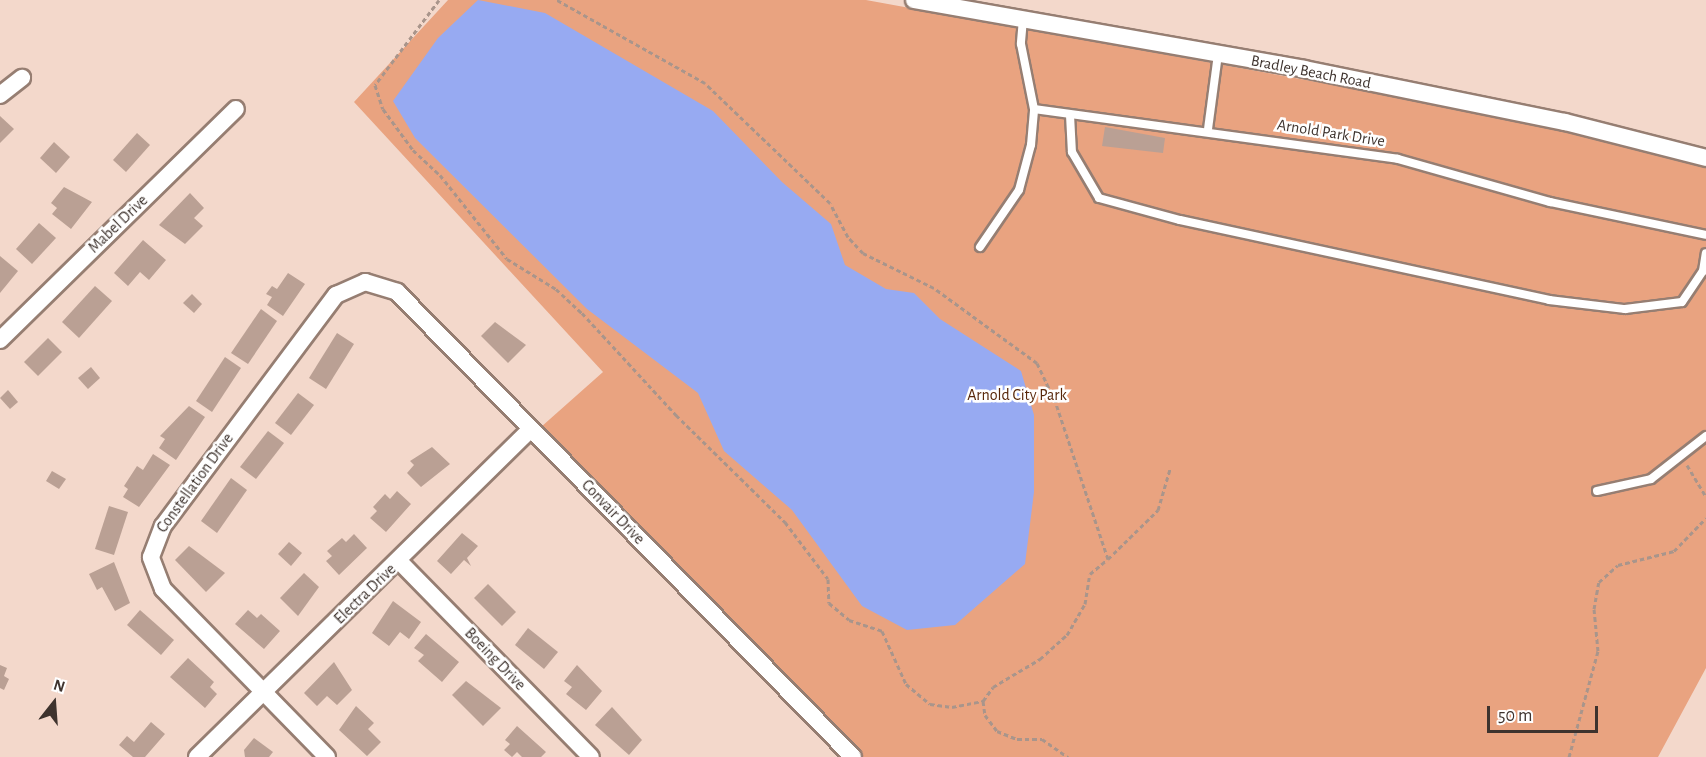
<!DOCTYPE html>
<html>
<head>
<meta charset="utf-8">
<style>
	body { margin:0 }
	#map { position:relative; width:1706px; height:757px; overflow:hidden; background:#f3d8cb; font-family:"Alegreya Sans",sans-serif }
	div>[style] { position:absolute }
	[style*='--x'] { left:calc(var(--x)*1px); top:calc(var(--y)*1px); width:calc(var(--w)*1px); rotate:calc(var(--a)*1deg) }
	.green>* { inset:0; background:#e9a380 }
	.water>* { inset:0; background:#97aaf2 }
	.building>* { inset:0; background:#baa094 }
	.path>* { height:3px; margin-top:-1.5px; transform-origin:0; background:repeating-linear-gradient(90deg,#a9958b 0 4.5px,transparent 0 7.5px) }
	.roads { filter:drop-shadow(2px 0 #967e72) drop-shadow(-2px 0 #967e72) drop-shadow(0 2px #967e72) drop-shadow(0 -2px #967e72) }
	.lane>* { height:8px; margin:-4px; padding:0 4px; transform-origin:4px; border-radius:4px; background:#fff }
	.street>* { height:16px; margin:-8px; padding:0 8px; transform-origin:8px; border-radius:8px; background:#fff }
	span { translate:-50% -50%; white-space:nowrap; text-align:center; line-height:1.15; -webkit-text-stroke:5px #fff; paint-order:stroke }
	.street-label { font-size:16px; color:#3e332e }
	.park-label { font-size:16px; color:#58270a }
	.north { position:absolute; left:24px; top:673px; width:60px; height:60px; -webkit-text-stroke:4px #fff; paint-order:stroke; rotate:17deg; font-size:16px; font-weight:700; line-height:24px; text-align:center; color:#3e332e }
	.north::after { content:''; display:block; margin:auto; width:21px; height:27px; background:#3e332e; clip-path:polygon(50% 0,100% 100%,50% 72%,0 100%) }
	.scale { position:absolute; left:1487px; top:706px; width:111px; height:27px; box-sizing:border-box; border:3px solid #3e332e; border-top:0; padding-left:8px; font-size:18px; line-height:21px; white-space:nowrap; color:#3e332e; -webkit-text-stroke:4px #fff; paint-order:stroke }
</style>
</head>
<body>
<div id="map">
	<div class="green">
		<div style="clip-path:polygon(448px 0,866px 0,1564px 127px,1706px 164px,1706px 668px,1658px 757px,863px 757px,541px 427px,603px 372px,354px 102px)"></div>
	</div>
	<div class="water">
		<div style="clip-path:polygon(478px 0,545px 13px,713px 111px,782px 182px,831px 224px,845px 265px,886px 289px,914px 293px,940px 319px,1021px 371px,1034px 415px,1034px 492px,1025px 564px,955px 625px,907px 630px,862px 606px,792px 510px,724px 451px,698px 393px,587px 309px,415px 138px,393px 101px,438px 38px)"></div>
	</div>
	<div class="building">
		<div style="clip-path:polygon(0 116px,14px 129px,0 143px)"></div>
		<div style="clip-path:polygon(1105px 127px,1165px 138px,1163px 153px,1102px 146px)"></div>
		<div style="clip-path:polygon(137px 133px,150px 145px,126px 172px,113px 160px)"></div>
		<div style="clip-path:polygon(54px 142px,70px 157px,56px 173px,40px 158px)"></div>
		<div style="clip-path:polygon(64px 187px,92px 202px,71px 229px,52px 214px,57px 208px,51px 203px)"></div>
		<div style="clip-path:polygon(190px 193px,204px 208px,194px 218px,203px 226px,185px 244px,159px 225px)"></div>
		<div style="clip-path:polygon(39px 223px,56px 238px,32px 264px,16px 249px)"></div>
		<div style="clip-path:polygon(143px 240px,166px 260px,149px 280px,140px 272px,128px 286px,114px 273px)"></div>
		<div style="clip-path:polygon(0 256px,18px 271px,0 293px)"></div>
		<div style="clip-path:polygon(288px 273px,305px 284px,283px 316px,267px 305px,272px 297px,266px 294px,272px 286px,277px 289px)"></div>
		<div style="clip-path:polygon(95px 286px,112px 301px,79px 338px,62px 322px)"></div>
		<div style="clip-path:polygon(192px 294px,202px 304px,194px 313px,183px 303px)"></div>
		<div style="clip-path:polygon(261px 309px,277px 321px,248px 364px,231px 353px)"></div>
		<div style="clip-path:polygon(495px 322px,526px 345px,508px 363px,481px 336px)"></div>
		<div style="clip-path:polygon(337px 333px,354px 344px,326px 389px,309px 378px)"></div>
		<div style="clip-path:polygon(48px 338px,62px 352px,38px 376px,24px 362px)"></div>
		<div style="clip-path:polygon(225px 357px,241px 368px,212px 412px,196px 401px)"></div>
		<div style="clip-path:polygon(91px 367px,100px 378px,88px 389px,78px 378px)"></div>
		<div style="clip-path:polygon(8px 390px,18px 402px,10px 409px,0 398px)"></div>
		<div style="clip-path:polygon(298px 393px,314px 405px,291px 435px,275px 423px)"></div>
		<div style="clip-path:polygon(189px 406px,205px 417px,176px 460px,159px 448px,165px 439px,160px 436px)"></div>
		<div style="clip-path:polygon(268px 431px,284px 443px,256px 479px,240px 467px)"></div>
		<div style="clip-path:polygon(432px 447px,450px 464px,421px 487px,407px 473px,414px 465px,410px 461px)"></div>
		<div style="clip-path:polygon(153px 454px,170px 465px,139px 507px,123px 497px,128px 489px,124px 486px,137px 466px,143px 470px)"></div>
		<div style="clip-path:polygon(52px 471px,66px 479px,59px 489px,46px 481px)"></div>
		<div style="clip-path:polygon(231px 478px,247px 490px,217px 533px,201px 521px)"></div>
		<div style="clip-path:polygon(397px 491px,411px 504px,386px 532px,370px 518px,377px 511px,373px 507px,385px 494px,390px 499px)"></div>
		<div style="clip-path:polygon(109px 506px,128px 512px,114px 555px,95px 549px)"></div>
		<div style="clip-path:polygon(462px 533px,478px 546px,467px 558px,471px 566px,464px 560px,451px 574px,437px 561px)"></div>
		<div style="clip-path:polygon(354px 534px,367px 548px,339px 575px,326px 561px,332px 556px,327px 551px,342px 538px,346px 542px)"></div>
		<div style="clip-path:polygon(289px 542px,302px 553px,291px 566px,278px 554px)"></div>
		<div style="clip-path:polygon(189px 546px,225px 573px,206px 592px,175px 560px)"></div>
		<div style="clip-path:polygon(114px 562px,130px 603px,115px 611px,102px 587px,97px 590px,89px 574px)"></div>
		<div style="clip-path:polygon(304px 573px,319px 587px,298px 616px,280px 598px)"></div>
		<div style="clip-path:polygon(488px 584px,516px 612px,502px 626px,474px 598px)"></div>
		<div style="clip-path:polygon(393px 601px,421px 622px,409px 639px,400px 632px,389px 646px,372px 633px)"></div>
		<div style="clip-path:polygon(140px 610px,174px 640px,161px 655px,127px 625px)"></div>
		<div style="clip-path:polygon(248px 610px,257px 618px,261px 614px,280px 631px,264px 649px,235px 624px)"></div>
		<div style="clip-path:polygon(528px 628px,558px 652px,544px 669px,515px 645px)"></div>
		<div style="clip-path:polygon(426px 634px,459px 662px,442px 682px,418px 661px,424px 655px,414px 648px)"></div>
		<div style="clip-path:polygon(188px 658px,214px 682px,210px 687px,217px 694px,205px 708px,170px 677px)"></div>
		<div style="clip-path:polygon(334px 662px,352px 690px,337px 705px,327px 696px,317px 706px,304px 693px)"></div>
		<div style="clip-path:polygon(0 665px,7px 668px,4px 676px,9px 679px,4px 690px,0 688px)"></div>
		<div style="clip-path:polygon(577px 665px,602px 691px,586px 710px,566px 694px,572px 687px,564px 681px)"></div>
		<div style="clip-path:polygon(466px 681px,501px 708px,483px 726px,452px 695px)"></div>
		<div style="clip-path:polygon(356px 706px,374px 723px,368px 729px,381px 742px,367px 756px,339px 730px)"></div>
		<div style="clip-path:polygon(612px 707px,642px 740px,629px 755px,595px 725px)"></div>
		<div style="clip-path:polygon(151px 722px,165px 734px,145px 757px,133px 757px,119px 745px,127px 736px,134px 742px)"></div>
		<div style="clip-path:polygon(517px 726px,546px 752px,541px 757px,522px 757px,517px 752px,512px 757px,504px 750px,510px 744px,505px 740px)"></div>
		<div style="clip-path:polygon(254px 738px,273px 752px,269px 757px,245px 757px,244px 750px)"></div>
	</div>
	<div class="path">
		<div style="--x:439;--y:0;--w:106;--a:127"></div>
		<div style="--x:375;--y:85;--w:25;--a:72"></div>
		<div style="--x:383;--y:109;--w:51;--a:53.8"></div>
		<div style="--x:413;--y:150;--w:37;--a:43"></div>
		<div style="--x:440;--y:175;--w:107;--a:51.4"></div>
		<div style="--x:507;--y:259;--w:57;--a:31.5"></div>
		<div style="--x:556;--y:289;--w:35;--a:43"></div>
		<div style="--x:582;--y:313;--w:139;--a:47.3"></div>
		<div style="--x:676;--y:415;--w:153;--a:44.5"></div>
		<div style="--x:785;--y:522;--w:71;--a:53"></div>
		<div style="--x:828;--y:579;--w:24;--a:88"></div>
		<div style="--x:829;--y:603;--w:26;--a:40"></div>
		<div style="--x:849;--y:620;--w:35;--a:18"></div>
		<div style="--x:882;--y:631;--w:58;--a:65.6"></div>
		<div style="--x:906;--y:684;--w:31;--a:40"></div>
		<div style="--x:930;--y:704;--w:22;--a:8"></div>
		<div style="--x:952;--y:707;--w:32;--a:-11"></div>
		<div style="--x:983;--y:701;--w:17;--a:-54"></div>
		<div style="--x:993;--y:687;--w:55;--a:-30.8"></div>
		<div style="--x:1040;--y:659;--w:36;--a:-42"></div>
		<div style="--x:1067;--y:635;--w:36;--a:-60"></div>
		<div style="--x:1085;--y:604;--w:30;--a:-81"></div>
		<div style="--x:1090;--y:574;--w:23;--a:-40"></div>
		<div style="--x:1108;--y:559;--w:167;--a:-108.5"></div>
		<div style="--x:1055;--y:401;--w:42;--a:-115.3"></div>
		<div style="--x:1037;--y:363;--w:127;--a:-143.9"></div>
		<div style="--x:934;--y:288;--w:79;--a:-153.8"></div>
		<div style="--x:863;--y:253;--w:22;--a:-133"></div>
		<div style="--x:848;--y:237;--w:38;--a:-118"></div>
		<div style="--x:830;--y:203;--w:173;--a:-136.2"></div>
		<div style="--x:705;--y:83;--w:170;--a:-150.7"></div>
		<div style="--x:1687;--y:465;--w:37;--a:59"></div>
		<div style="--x:1108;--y:559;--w:70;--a:-44.4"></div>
		<div style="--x:1158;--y:510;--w:43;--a:-73.7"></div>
		<div style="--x:983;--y:701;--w:14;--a:82"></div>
		<div style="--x:985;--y:715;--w:20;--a:53"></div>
		<div style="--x:997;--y:731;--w:22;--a:22"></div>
		<div style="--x:1017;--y:739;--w:25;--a:0"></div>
		<div style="--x:1042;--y:739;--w:32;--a:35"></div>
		<div style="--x:1569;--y:757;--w:110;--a:-74.7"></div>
		<div style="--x:1598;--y:651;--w:42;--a:-95.4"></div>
		<div style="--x:1594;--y:609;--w:27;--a:-80"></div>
		<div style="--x:1599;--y:582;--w:25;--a:-42"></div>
		<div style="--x:1618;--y:565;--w:58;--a:-14"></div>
		<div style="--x:1674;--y:551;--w:46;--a:-45.9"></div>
	</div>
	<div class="roads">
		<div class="lane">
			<div style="--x:1023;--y:19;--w:25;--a:95"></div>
			<div style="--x:1021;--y:44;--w:66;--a:78.7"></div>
			<div style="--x:1034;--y:109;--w:367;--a:7.8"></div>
			<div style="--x:1398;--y:159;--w:158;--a:15.8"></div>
			<div style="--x:1550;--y:202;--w:159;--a:11.9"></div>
			<div style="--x:1070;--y:115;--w:37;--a:87"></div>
			<div style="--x:1072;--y:152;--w:53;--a:59.6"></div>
			<div style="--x:1099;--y:198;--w:84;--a:15.2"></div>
			<div style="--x:1180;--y:220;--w:378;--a:12.2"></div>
			<div style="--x:1549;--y:300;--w:77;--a:6.8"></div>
			<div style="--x:1625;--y:309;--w:57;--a:-7"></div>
			<div style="--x:1682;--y:302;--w:37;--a:-56"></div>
			<div style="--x:1703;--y:271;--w:18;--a:-81"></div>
			<div style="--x:1208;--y:129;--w:76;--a:-82.4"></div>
			<div style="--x:980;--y:247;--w:69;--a:-55.6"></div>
			<div style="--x:1019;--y:190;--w:47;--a:-75.1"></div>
			<div style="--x:1031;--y:145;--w:36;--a:-85"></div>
			<div style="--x:1597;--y:491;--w:55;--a:-12.5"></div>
			<div style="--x:1651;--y:479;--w:70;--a:-38"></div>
		</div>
		<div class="street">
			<div style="--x:914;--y:0;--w:396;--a:10"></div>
			<div style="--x:1304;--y:69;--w:266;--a:11.5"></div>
			<div style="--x:1565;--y:122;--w:146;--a:14.3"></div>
			<div style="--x:0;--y:95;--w:28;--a:-38"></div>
			<div style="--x:0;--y:340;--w:330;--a:-44.4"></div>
			<div style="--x:399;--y:561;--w:274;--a:45.6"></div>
			<div style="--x:197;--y:757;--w:468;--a:-44.5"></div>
			<div style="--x:327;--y:757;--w:235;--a:-134.3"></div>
			<div style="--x:163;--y:589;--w:34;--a:-111"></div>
			<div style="--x:151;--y:557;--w:33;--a:-69"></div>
			<div style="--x:163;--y:526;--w:289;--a:-53.2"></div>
			<div style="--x:336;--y:295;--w:32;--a:-24"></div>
			<div style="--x:365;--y:282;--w:34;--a:17"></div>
			<div style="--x:397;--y:292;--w:651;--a:45.56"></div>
		</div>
	</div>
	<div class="street-label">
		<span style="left:1311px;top:72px;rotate:11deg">Bradley Beach Road</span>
		<span style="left:1331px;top:133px;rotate:9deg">Arnold Park Drive</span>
		<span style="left:118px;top:224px;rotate:-44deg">Mabel Drive</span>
		<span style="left:195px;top:483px;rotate:-54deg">Constellation Drive</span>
		<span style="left:613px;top:512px;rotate:46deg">Convair Drive</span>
		<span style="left:365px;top:594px;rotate:-44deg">Electra Drive</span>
		<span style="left:495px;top:659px;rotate:46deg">Boeing Drive</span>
	</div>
	<div class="park-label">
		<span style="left:1017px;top:395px">Arnold City Park</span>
	</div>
	<div class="north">N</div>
	<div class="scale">50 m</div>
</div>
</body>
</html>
